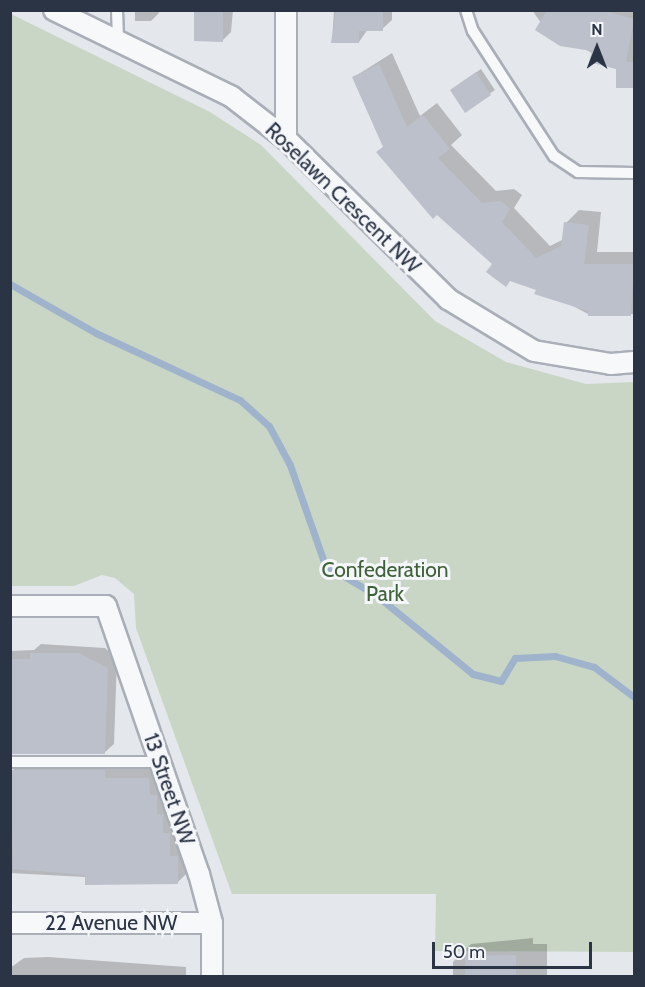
<!DOCTYPE html>
<html>
<head>
<meta charset="utf-8">
<style>
	body { margin:0 }
	#map { position:relative; width:645px; height:987px; overflow:hidden; background:#e4e7ec; font-family:Cabin,sans-serif }
	div>[style] { position:absolute }
	[style*='--x'] { left:calc(var(--x)*1px); top:calc(var(--y)*1px); width:calc(var(--w)*1px); rotate:calc(var(--a)*1deg) }
	.green>* { inset:0; background:#c9d6c5 }
	.shadow>* { inset:0; background:#0003 }
	.stream>* { height:7px; margin:-3.5px; padding:0 3.5px; transform-origin:3.5px; border-radius:3.5px; background:#9fb4cc }
	.building>* { inset:0; background:#bbc0ca }
	.roads { filter:drop-shadow(2px 0 #a9aeb7) drop-shadow(-2px 0 #a9aeb7) drop-shadow(0 2px #a9aeb7) drop-shadow(0 -2px #a9aeb7) }
	.service>* { height:10px; margin:-5px; padding:0 5px; transform-origin:5px; border-radius:5px; background:#f7f8fa }
	.minor>* { height:20px; margin:-10px; padding:0 10px; transform-origin:10px; border-radius:10px; background:#f7f8fa }
	span { translate:-50% -50%; white-space:nowrap; text-align:center; line-height:1.15; -webkit-text-stroke:6px #f4f6f9; paint-order:stroke }
	.street-label { font-size:21px; color:#2b3445 }
	.park-label { font-size:21px; color:#3f6138 }
	.frame { position:absolute; inset:0; border:12px solid #2b3445; pointer-events:none }
	.north { position:absolute; left:567px; top:18px; width:60px; height:60px; -webkit-text-stroke:4px #f4f6f9; paint-order:stroke; rotate:0deg; font-size:16px; font-weight:700; line-height:24px; text-align:center; color:#2b3445 }
	.north::after { content:''; display:block; margin:auto; width:21px; height:27px; background:#2b3445; clip-path:polygon(50% 0,100% 100%,50% 72%,0 100%) }
	.scale { position:absolute; left:432px; top:942px; width:160px; height:27px; box-sizing:border-box; border:3px solid #2b3445; border-top:0; padding-left:8px; font-size:18px; line-height:21px; white-space:nowrap; color:#2b3445; -webkit-text-stroke:4px #f4f6f9; paint-order:stroke }
</style>
</head>
<body>
<div id="map">
	<div class="green">
		<div style="clip-path:polygon(11px 14px,210px 112px,261px 145px,435px 321px,506px 362px,586px 384px,634px 382px,634px 952px,435px 951px,436px 894px,232px 894px,136px 628px,134px 594px,115px 578px,102px 575px,74px 586px,11px 586px)"></div>
	</div>
	<div class="shadow">
		<div style="clip-path:polygon(135px 10px,159px 10px,159px 13px,151px 21px,135px 21px)"></div>
		<div style="clip-path:polygon(195px 10px,233px 10px,231px 32px,223px 40px)"></div>
		<div style="clip-path:polygon(334px 10px,392px 10px,392px 20px,382px 29px,368px 29px,359px 42px,332px 42px)"></div>
		<div style="clip-path:polygon(532px 10px,634px 10px,634px 86px,618px 86px,617px 68px,541px 23px)"></div>
		<div style="clip-path:polygon(392px 53px,420px 116px,437px 103px,462px 135px,451px 145px,496px 191px,514px 189px,522px 195px,514px 208px,550px 246px,564px 239px,566px 223px,579px 210px,601px 212px,597px 252px,634px 252px,634px 314px,590px 315px,494px 264px,378px 152px,384px 146px,354px 77px)"></div>
		<div style="clip-path:polygon(481px 69px,495px 90px,465px 111px,451px 90px)"></div>
		<div style="clip-path:polygon(41px 644px,105px 648px,117px 659px,114px 744px,104px 753px,10px 752px,10px 651px,34px 650px)"></div>
		<div style="clip-path:polygon(26px 757px,162px 765px,191px 869px,178px 882px,10px 873px,13px 770px)"></div>
		<div style="clip-path:polygon(533px 938px,533px 944px,547px 944px,547px 976px,453px 976px,453px 962px,471px 944px)"></div>
		<div style="clip-path:polygon(48px 957px,186px 967px,186px 976px,10px 976px,10px 968px,24px 958px)"></div>
	</div>
	<div class="stream">
		<div style="--x:10;--y:284;--w:99;--a:29.7"></div>
		<div style="--x:96;--y:333;--w:159;--a:25"></div>
		<div style="--x:240;--y:400;--w:39;--a:42"></div>
		<div style="--x:269;--y:426;--w:44;--a:61.7"></div>
		<div style="--x:290;--y:465;--w:106;--a:70.7"></div>
		<div style="--x:325;--y:565;--w:59;--a:30.5"></div>
		<div style="--x:376;--y:595;--w:125;--a:39.2"></div>
		<div style="--x:473;--y:674;--w:29;--a:14"></div>
		<div style="--x:501;--y:681;--w:27;--a:-59"></div>
		<div style="--x:515;--y:658;--w:40;--a:-2.9"></div>
		<div style="--x:555;--y:656;--w:41;--a:15.8"></div>
		<div style="--x:594;--y:667;--w:50;--a:36.9"></div>
	</div>
	<div class="building">
		<div style="clip-path:polygon(194px 10px,223px 10px,223px 42px,194px 41px)"></div>
		<div style="clip-path:polygon(336px 10px,383px 10px,383px 31px,359px 31px,359px 43px,331px 43px)"></div>
		<div style="clip-path:polygon(547px 10px,603px 10px,634px 19px,626px 62px,634px 62px,634px 88px,616px 88px,616px 69px,589px 62px,592px 51px,560px 46px,535px 30px)"></div>
		<div style="clip-path:polygon(379px 64px,407px 127px,423px 115px,450px 149px,438px 158px,482px 203px,501px 201px,510px 209px,502px 222px,536px 258px,561px 246px,564px 222px,589px 225px,584px 264px,634px 264px,631px 316px,588px 316px,588px 311px,534px 294px,536px 290px,510px 281px,506px 287px,486px 272px,492px 264px,437px 215px,433px 219px,376px 152px,383px 147px,352px 77px)"></div>
		<div style="clip-path:polygon(476px 72px,491px 95px,465px 113px,450px 90px)"></div>
		<div style="clip-path:polygon(30px 653px,79px 653px,108px 668px,105px 754px,10px 754px,10px 659px,30px 659px)"></div>
		<div style="clip-path:polygon(11px 770px,105px 770px,105px 778px,149px 778px,150px 795px,157px 795px,157px 814px,163px 814px,163px 833px,170px 833px,170px 856px,178px 856px,178px 884px,85px 885px,85px 875px,13px 869px)"></div>
		<div style="clip-path:polygon(516px 955px,516px 976px,465px 976px,465px 956px)"></div>
	</div>
	<div class="roads">
		<div class="service">
			<div style="--x:117;--y:10;--w:31;--a:88"></div>
			<div style="--x:466;--y:10;--w:22;--a:72"></div>
			<div style="--x:473;--y:31;--w:149;--a:57.1"></div>
			<div style="--x:554;--y:156;--w:29;--a:34"></div>
			<div style="--x:578;--y:172;--w:56;--a:1"></div>
			<div style="--x:10;--y:762;--w:150;--a:0"></div>
		</div>
		<div class="minor">
			<div style="--x:54;--y:10;--w:198;--a:26"></div>
			<div style="--x:232;--y:97;--w:68;--a:37.9"></div>
			<div style="--x:286;--y:139;--w:228;--a:44.6"></div>
			<div style="--x:448;--y:299;--w:100;--a:31.2"></div>
			<div style="--x:534;--y:351;--w:78;--a:9.6"></div>
			<div style="--x:611;--y:364;--w:23;--a:-5"></div>
			<div style="--x:286;--y:10;--w:129;--a:90"></div>
			<div style="--x:10;--y:606;--w:96;--a:0"></div>
			<div style="--x:106;--y:606;--w:284;--a:70.9"></div>
			<div style="--x:199;--y:874;--w:51;--a:75.1"></div>
			<div style="--x:212;--y:923;--w:53;--a:90"></div>
			<div style="--x:10;--y:923;--w:202;--a:0"></div>
		</div>
	</div>
	<div class="street-label">
		<span style="left:343px;top:198px;rotate:44deg">Roselawn Crescent NW</span>
		<span style="left:169px;top:789px;rotate:71deg">13 Street NW</span>
		<span style="left:111px;top:923px">22 Avenue NW</span>
	</div>
	<div class="park-label">
		<span style="left:385px;top:582px">Confederation<br>Park</span>
	</div>
	<div class="frame"></div>
	<div class="north">N</div>
	<div class="scale">50 m</div>
</div>
</body>
</html>
